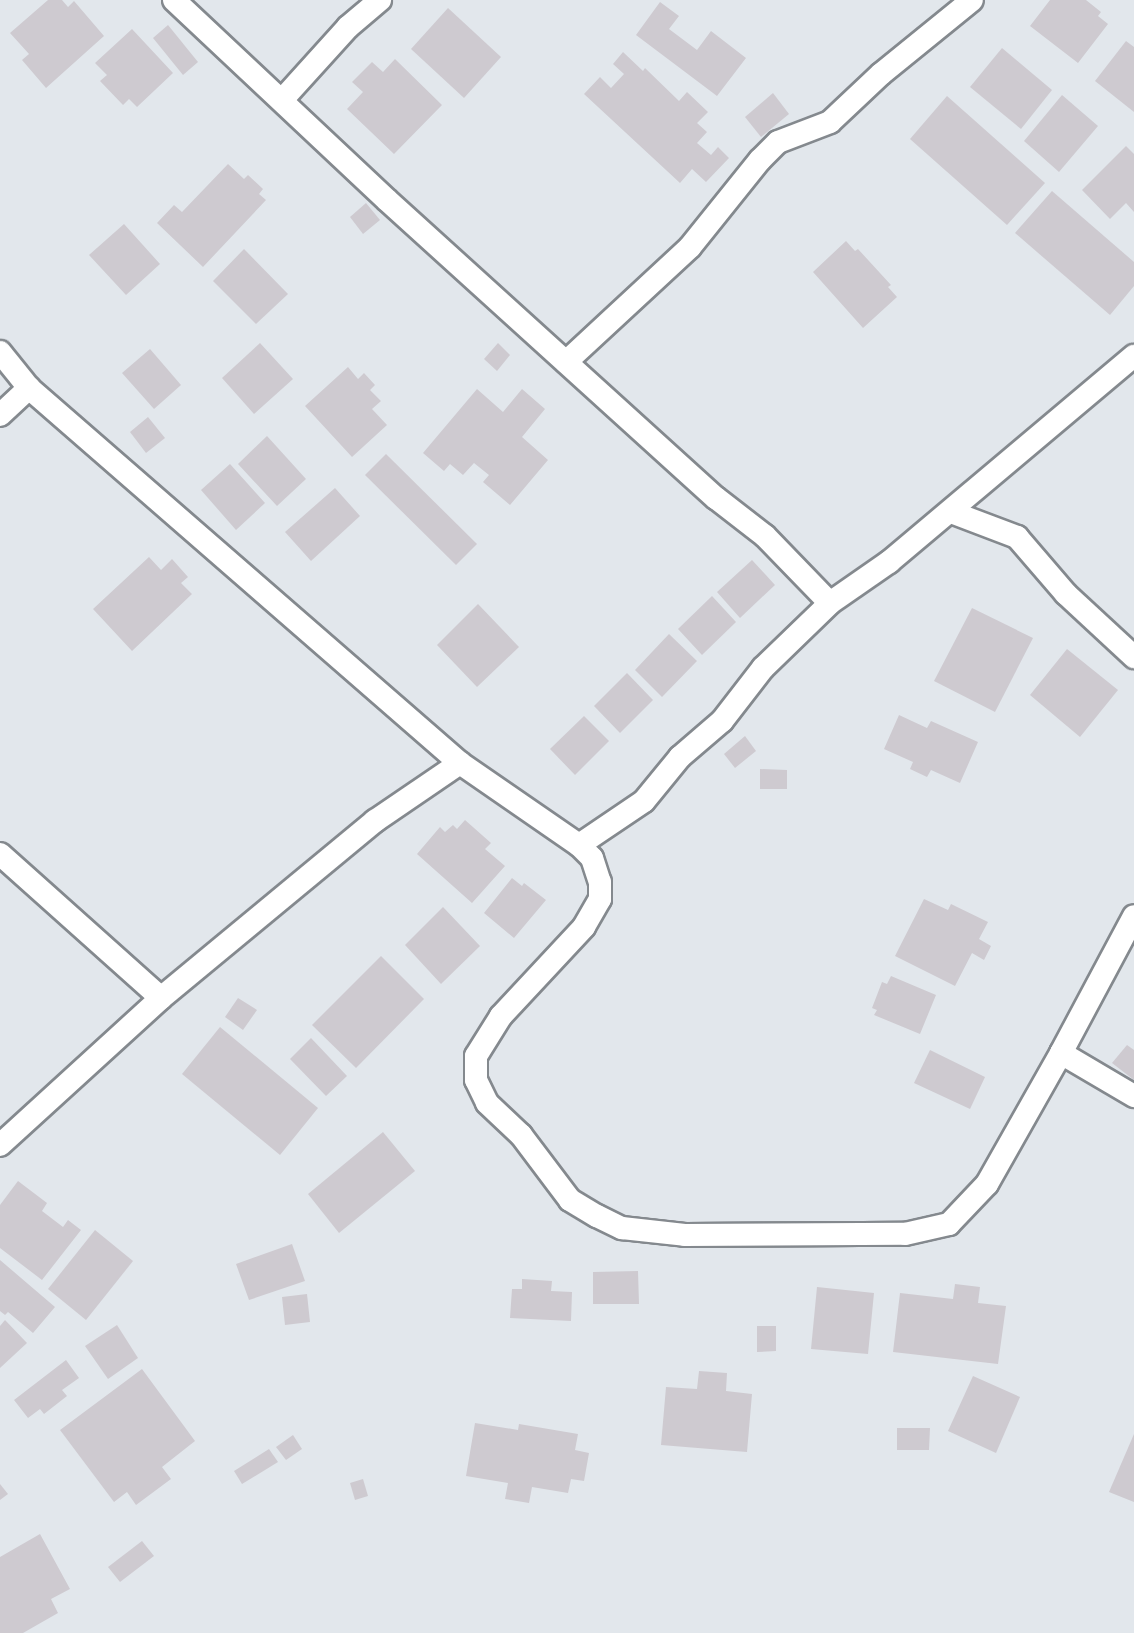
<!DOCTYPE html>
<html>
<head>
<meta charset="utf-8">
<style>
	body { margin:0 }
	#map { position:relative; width:1134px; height:1633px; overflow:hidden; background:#e2e7ec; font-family:Quicksand,sans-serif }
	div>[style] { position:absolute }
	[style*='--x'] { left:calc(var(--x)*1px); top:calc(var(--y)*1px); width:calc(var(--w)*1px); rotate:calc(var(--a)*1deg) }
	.building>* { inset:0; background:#cecad0 }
	.roads { filter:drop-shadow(2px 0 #84898e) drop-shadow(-2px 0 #84898e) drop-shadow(0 2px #84898e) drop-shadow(0 -2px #84898e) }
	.street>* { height:22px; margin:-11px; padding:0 11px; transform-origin:11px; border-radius:11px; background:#fff }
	span { translate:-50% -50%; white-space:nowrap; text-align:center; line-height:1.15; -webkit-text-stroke:4.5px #eff4fa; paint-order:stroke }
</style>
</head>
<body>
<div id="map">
	<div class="building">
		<div style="clip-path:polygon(48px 0,62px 0,68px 7px,74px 1px,104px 36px,46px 88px,22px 60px,29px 54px,10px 33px)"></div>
		<div style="clip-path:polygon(1050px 0,1086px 0,1101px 12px,1098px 16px,1108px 24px,1078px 63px,1030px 26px)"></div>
		<div style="clip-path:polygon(660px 2px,679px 16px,669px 29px,697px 50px,711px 31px,746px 58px,717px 96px,636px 35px)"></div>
		<div style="clip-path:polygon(448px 8px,501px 57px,464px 98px,411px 49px)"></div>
		<div style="clip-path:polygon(168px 25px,198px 62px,183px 75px,153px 38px)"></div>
		<div style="clip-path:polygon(132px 29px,173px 73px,137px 107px,129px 99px,123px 105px,100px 81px,107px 75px,95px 63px)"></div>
		<div style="clip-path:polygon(1126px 41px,1134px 47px,1134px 112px,1095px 81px)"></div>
		<div style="clip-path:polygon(1002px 48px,1052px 90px,1021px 129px,970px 87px)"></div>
		<div style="clip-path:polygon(623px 52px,643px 71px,645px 68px,679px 101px,687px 92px,708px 112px,697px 123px,707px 132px,697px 143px,711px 155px,718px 147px,729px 158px,706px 182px,692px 169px,680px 183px,584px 94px,600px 77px,611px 88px,624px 74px,613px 64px)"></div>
		<div style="clip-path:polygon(395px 59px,442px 105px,394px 154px,347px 109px,363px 92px,352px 82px,372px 62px,383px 72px)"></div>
		<div style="clip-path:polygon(773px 93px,789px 114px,761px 137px,745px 117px)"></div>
		<div style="clip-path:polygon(1062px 95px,1098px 126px,1059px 172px,1024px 141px)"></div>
		<div style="clip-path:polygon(947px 96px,1045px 183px,1007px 225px,910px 139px)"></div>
		<div style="clip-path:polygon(1126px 146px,1134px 154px,1134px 212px,1126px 203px,1110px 219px,1082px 190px)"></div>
		<div style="clip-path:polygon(228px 164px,244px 179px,248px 175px,263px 189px,259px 194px,266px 200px,203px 267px,157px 223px,174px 205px,182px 212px)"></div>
		<div style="clip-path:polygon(1052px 191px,1134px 262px,1134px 286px,1110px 315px,1015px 233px)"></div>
		<div style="clip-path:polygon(366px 203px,380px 220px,363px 234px,350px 217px)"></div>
		<div style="clip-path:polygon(124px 224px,160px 264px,126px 295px,89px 255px)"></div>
		<div style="clip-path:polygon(846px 241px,855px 251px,858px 249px,891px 285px,888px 287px,897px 297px,863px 328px,813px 272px)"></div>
		<div style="clip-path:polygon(244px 249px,288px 294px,256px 324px,213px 281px)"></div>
		<div style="clip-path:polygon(260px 343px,293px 379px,254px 414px,222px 378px)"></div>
		<div style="clip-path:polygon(498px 343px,510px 355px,497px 371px,484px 359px)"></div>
		<div style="clip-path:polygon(150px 349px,181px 385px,154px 409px,122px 373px)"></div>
		<div style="clip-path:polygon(348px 367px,358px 379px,364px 373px,375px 385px,370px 390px,381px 401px,372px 409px,387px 425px,352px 457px,305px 406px)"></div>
		<div style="clip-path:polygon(477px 389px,503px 412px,522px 389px,545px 409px,522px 437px,548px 460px,510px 505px,483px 482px,489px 475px,474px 463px,463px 475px,450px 464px,444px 471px,423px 453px)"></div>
		<div style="clip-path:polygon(148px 417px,165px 438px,146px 453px,130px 432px)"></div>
		<div style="clip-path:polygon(267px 436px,306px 479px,277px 506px,238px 464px)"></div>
		<div style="clip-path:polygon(386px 454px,477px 544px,456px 565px,365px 475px)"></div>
		<div style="clip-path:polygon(230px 464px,265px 503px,236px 530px,201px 490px)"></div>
		<div style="clip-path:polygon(335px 488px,360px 516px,311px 561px,285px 532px)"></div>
		<div style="clip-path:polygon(149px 557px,161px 570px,172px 559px,188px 577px,181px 583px,192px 594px,132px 651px,93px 609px)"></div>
		<div style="clip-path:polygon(752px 560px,775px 585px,740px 618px,717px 592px)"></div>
		<div style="clip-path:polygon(712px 596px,736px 622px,702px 655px,678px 629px)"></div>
		<div style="clip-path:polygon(478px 604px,519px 647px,477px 687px,437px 645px)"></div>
		<div style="clip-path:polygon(972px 608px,1033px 638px,995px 712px,934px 681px)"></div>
		<div style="clip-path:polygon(669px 634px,697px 661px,662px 697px,635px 670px)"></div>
		<div style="clip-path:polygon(1067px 649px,1118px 690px,1080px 737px,1030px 695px)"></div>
		<div style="clip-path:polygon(627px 673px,653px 700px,620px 733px,594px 706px)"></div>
		<div style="clip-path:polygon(899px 715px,927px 728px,931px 721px,978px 742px,960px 783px,931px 770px,927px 777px,910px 769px,913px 762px,884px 749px)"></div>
		<div style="clip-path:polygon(584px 716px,609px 741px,575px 775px,550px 749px)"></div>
		<div style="clip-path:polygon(745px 736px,756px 751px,735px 768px,724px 754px)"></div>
		<div style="clip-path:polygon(760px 769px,787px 770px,787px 789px,760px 789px)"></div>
		<div style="clip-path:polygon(465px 820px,491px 843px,485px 849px,505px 866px,472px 903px,417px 854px,440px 827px,445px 832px,453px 825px,457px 829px)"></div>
		<div style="clip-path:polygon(512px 878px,522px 886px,524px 883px,546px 900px,514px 938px,484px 913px)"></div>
		<div style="clip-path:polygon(924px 899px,948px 910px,951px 904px,988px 922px,979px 939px,991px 946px,984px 960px,972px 953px,955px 986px,895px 956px)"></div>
		<div style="clip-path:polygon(443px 907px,480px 946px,441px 984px,405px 945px)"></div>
		<div style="clip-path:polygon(381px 956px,424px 999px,356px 1068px,312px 1025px)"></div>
		<div style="clip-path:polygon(891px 976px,936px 995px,920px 1034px,874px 1015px,877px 1010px,872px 1008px,882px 982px,887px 984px)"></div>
		<div style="clip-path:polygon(238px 998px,257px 1010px,243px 1030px,225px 1017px)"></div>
		<div style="clip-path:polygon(220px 1027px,318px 1108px,280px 1155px,182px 1074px)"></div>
		<div style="clip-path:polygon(311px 1038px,347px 1076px,326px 1096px,290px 1059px)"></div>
		<div style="clip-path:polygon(1127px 1045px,1134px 1050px,1134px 1080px,1112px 1063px)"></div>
		<div style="clip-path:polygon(930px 1050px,985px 1077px,970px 1109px,914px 1083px)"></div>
		<div style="clip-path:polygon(383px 1132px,415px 1171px,339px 1233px,308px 1194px)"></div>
		<div style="clip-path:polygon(18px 1181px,47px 1203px,42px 1211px,63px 1227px,68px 1220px,81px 1230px,42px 1280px,0 1248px,0 1205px)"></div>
		<div style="clip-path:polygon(95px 1230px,133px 1261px,86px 1320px,48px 1289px)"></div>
		<div style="clip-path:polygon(292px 1244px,305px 1281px,249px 1300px,236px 1264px)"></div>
		<div style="clip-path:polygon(0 1260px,55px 1307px,33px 1333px,8px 1312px,5px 1315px,0 1311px)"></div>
		<div style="clip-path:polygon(638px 1271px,639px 1304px,593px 1304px,593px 1272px)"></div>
		<div style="clip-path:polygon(522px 1279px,552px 1281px,551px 1291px,572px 1292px,571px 1321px,510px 1318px,512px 1289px,522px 1289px)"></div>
		<div style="clip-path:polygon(955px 1284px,980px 1287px,978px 1303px,1006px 1306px,998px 1364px,893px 1352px,900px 1293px,953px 1299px)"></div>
		<div style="clip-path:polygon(817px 1287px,874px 1293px,868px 1354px,811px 1349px)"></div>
		<div style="clip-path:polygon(307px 1294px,310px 1322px,285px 1325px,282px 1297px)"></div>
		<div style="clip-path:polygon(5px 1320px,27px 1343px,0 1368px,0 1326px)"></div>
		<div style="clip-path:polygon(117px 1325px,138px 1358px,108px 1379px,85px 1346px)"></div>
		<div style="clip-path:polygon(757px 1326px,776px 1326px,776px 1351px,757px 1352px)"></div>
		<div style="clip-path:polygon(66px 1360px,79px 1378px,62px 1390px,67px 1396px,44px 1414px,40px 1409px,28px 1418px,14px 1400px)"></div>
		<div style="clip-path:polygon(142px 1369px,195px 1441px,162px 1467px,171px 1479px,136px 1505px,127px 1492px,114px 1502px,60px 1430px)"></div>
		<div style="clip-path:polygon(699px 1371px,727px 1373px,726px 1391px,752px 1394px,747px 1452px,661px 1445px,666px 1387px,697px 1389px)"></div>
		<div style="clip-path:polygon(973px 1376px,1020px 1397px,996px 1453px,948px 1431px)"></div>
		<div style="clip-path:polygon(475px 1423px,518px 1430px,519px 1424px,578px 1434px,575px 1450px,589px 1453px,584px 1481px,571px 1479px,568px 1493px,532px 1487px,529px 1503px,505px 1499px,508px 1483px,466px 1476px)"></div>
		<div style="clip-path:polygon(897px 1428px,930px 1428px,929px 1450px,897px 1450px)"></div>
		<div style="clip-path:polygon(1134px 1434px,1134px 1502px,1109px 1492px)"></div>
		<div style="clip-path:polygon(293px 1435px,302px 1449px,286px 1460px,276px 1447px)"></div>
		<div style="clip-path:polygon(269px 1449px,278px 1462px,242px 1484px,234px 1471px)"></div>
		<div style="clip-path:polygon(363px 1479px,368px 1496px,355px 1500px,350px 1483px)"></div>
		<div style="clip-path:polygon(0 1484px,8px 1494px,0 1500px)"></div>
		<div style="clip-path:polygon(40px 1534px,70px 1589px,51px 1599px,58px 1613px,23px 1633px,0 1633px,0 1557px)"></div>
		<div style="clip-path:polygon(142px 1541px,154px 1556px,120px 1582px,108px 1567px)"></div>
	</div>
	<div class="roads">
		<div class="street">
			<div style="--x:174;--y:0;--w:292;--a:43.2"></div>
			<div style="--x:387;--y:200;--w:444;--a:42.2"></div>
			<div style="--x:716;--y:498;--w:62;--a:37.8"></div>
			<div style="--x:765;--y:536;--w:93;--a:45.9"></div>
			<div style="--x:282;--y:100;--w:98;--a:-47.9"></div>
			<div style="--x:348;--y:27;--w:42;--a:-40.2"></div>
			<div style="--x:0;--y:352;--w:46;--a:51.1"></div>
			<div style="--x:29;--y:388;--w:571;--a:41.03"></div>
			<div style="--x:460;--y:763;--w:145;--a:34.6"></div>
			<div style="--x:579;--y:845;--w:18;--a:45"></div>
			<div style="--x:592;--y:858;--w:25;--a:72"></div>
			<div style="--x:600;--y:882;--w:17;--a:90"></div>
			<div style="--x:600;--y:899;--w:32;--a:120"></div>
			<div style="--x:584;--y:927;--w:122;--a:133"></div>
			<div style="--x:501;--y:1016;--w:47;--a:122"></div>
			<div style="--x:476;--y:1056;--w:24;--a:90"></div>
			<div style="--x:476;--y:1080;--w:25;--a:64"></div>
			<div style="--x:487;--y:1103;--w:47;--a:43.3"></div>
			<div style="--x:521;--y:1135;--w:81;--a:53"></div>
			<div style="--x:570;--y:1200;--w:31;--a:31"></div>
			<div style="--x:597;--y:1216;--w:28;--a:26"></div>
			<div style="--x:622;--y:1228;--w:63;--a:6.3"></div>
			<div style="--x:685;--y:1235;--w:220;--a:-0.3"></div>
			<div style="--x:905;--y:1234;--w:45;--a:-12.8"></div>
			<div style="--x:949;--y:1224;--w:55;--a:-46.5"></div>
			<div style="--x:987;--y:1184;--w:150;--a:-60.5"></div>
			<div style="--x:1061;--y:1053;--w:155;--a:-61.9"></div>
			<div style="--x:566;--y:362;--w:169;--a:-42.8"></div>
			<div style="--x:690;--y:247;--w:112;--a:-51.2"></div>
			<div style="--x:760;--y:160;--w:25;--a:-45"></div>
			<div style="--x:778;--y:142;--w:56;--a:-21"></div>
			<div style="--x:830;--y:122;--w:70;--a:-43.3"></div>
			<div style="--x:881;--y:74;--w:117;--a:-39.1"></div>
			<div style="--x:0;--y:415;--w:40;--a:-43"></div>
			<div style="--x:951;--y:512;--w:71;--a:20.7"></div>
			<div style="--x:1017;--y:537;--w:75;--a:49.3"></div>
			<div style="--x:1066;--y:594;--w:93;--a:42.8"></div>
			<div style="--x:579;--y:845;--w:78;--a:-34.1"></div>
			<div style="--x:644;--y:801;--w:57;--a:-50.7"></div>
			<div style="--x:680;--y:757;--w:55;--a:-40.6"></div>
			<div style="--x:722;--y:721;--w:67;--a:-52.3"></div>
			<div style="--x:763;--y:668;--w:93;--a:-44.1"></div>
			<div style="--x:830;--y:603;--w:72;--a:-34.8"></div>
			<div style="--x:889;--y:562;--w:320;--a:-40.1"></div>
			<div style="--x:0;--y:854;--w:216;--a:41.8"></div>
			<div style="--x:1061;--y:1053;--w:85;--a:30.5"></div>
			<div style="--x:0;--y:1145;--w:218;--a:-42.4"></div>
			<div style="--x:161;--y:998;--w:278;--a:-39.6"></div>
			<div style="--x:375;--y:821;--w:103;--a:-34.3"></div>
		</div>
	</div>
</div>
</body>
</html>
